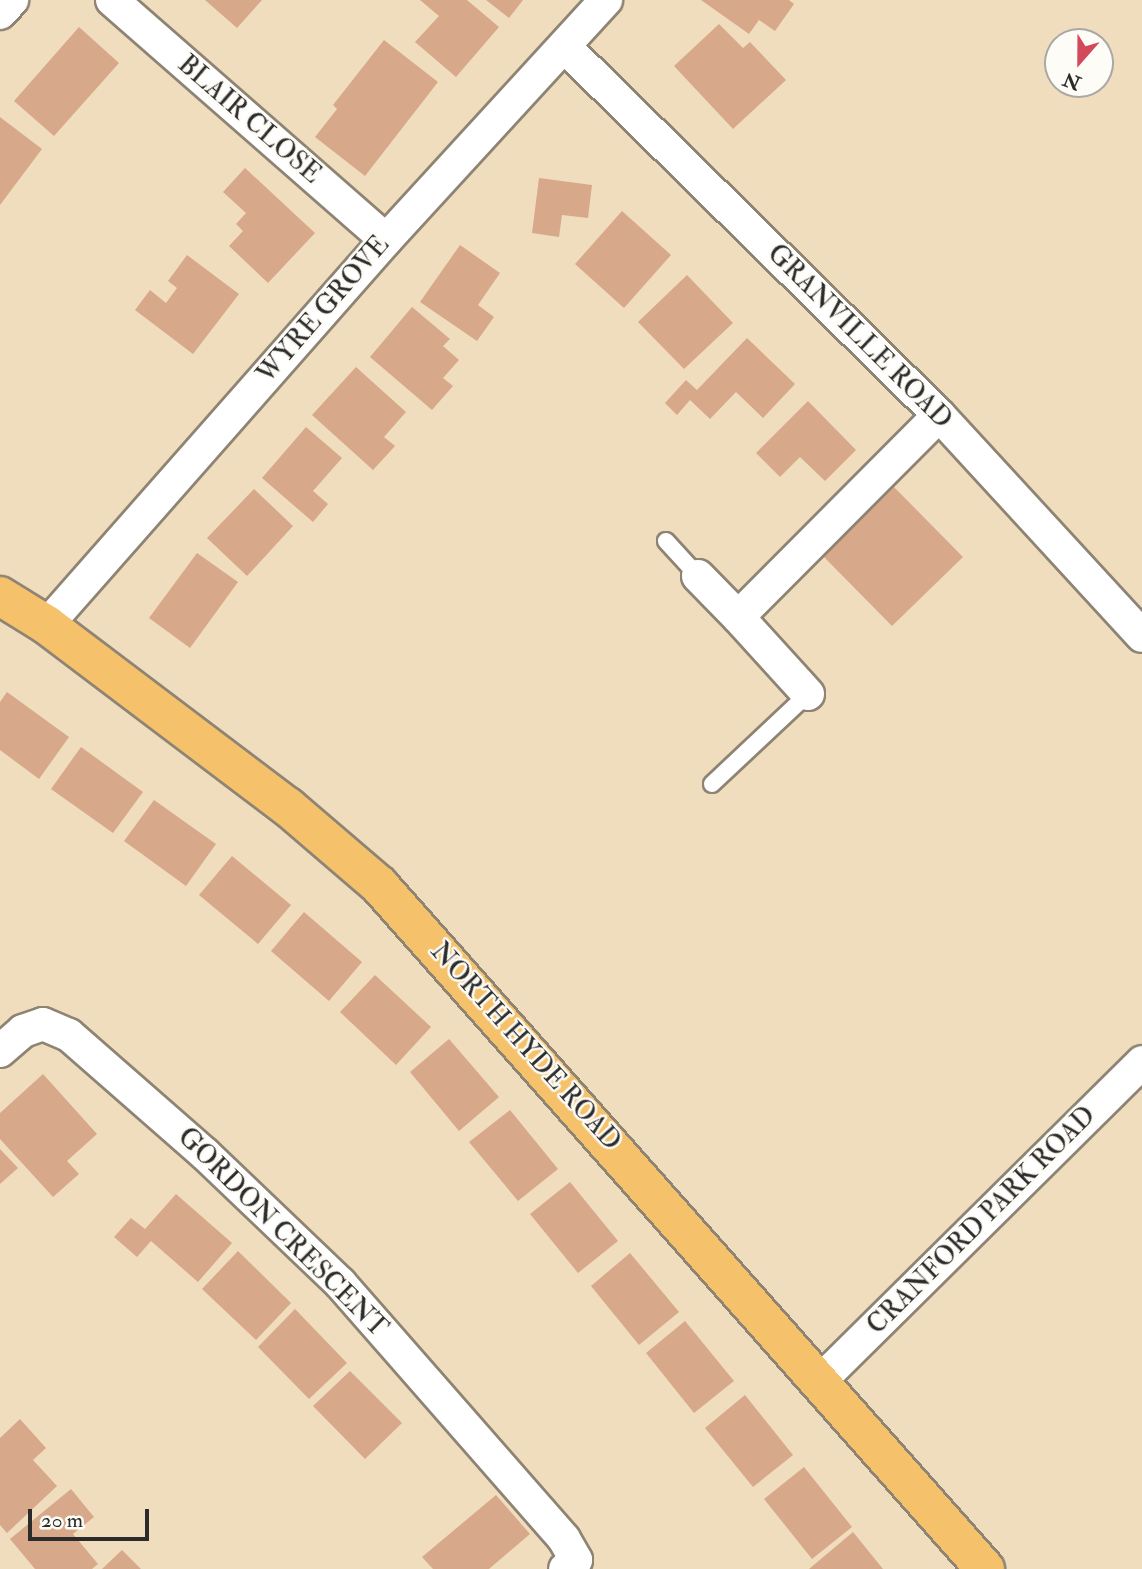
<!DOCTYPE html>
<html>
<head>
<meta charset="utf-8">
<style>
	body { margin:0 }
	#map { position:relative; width:1142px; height:1569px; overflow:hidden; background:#f0ddbd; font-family:"IM FELL Double Pica",serif }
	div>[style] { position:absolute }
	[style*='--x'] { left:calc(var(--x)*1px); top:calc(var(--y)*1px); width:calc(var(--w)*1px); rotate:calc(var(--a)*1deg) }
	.building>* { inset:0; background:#d8a88a }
	.roads { filter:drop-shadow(2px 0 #8e8474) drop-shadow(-2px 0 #8e8474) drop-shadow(0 2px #8e8474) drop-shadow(0 -2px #8e8474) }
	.service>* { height:16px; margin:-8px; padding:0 8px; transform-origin:8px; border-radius:8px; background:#fff }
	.minor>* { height:32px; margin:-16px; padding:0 16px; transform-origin:16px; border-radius:16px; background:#fff }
	.primary>* { height:38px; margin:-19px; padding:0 19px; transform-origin:19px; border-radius:19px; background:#f5c16b }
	span { translate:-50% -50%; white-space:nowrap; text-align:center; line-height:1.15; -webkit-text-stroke:5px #fdfcf7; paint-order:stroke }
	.street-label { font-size:26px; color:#2b2b2b }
	.north { position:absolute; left:1044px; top:28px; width:70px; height:70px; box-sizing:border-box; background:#fdfcf7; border:2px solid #a9a8a5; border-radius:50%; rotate:201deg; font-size:19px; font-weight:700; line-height:28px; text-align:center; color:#2b2b2b }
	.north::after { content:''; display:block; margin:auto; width:24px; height:32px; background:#d1495b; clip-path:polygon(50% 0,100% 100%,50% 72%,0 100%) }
	.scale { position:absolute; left:28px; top:1509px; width:121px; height:32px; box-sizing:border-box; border:4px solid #2b2b2b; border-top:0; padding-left:9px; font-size:21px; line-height:24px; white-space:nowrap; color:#2b2b2b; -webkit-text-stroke:5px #fdfcf7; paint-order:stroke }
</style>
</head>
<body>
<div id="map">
	<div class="building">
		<div style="clip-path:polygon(205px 0,262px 0,237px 28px)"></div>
		<div style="clip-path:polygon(420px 0,467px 0,499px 27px,456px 77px,415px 42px,439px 16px)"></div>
		<div style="clip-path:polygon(486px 0,523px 0,509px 18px)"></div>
		<div style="clip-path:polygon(701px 0,789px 0,794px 4px,775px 31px,759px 20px,749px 34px)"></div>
		<div style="clip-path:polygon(719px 24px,743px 48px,750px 42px,786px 80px,733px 129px,674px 66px)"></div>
		<div style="clip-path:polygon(79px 27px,119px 63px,54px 136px,14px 101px)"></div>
		<div style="clip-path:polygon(384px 40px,438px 82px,365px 176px,315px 137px,337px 109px,333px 105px)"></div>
		<div style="clip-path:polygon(0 117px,42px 149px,0 205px)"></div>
		<div style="clip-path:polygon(245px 168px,315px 233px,268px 283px,229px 246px,243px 231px,236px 224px,246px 213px,223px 192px)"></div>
		<div style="clip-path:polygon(539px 178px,592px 185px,588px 218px,562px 215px,559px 237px,532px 233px)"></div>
		<div style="clip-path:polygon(622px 211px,671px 255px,624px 308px,575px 264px)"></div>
		<div style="clip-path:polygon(460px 245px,500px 273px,478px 305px,494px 317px,477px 341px,420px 302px)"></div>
		<div style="clip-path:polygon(187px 255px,239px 294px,193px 354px,135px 310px,150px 290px,166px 303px,177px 288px,168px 281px)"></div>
		<div style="clip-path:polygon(687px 275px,733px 323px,684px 369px,638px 322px)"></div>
		<div style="clip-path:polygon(412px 307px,450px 339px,443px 346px,459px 360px,443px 378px,453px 386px,432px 410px,370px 357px)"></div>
		<div style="clip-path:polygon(747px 338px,795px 384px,763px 418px,736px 392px,710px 419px,690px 400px,677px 415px,665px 403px,686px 380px,697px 390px)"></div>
		<div style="clip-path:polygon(356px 367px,406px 412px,384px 437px,395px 446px,373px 470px,312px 415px)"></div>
		<div style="clip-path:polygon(808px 401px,856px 450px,825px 481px,800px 457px,780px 477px,756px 453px)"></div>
		<div style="clip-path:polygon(306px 427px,342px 458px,313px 491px,328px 504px,313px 522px,262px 478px)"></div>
		<div style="clip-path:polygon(894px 487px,963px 557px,892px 626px,823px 556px)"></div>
		<div style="clip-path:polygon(254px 489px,293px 526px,247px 576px,207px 538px)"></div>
		<div style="clip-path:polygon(197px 553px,238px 582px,190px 648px,149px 618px)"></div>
		<div style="clip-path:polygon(7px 692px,69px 737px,39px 779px,0 750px,0 702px)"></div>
		<div style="clip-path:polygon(81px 747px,143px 792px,113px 833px,51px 789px)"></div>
		<div style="clip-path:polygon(154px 800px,216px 844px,186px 886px,124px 841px)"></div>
		<div style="clip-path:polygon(232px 856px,291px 905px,258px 944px,199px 895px)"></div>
		<div style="clip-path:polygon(304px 912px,362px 962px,329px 1001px,271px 951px)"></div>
		<div style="clip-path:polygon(375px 975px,431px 1027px,396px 1065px,340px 1012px)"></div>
		<div style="clip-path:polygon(449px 1039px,499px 1097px,459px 1131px,410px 1072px)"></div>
		<div style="clip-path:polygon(43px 1074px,97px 1134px,67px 1161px,79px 1174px,53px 1197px,0 1139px,0 1113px)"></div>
		<div style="clip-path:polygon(510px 1110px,558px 1169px,518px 1201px,469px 1142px)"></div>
		<div style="clip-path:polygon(0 1149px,18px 1168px,0 1184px)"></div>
		<div style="clip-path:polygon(570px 1182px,618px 1241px,578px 1273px,530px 1214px)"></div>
		<div style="clip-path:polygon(176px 1194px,232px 1243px,198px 1282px,151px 1241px,137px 1257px,114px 1237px,131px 1218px,145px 1229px)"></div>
		<div style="clip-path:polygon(238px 1251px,291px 1303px,256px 1340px,202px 1289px)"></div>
		<div style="clip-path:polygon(630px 1253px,679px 1312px,639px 1345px,591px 1286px)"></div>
		<div style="clip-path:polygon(295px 1309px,347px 1363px,309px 1399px,258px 1347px)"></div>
		<div style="clip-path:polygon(685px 1321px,734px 1381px,694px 1413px,646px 1353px)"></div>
		<div style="clip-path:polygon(350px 1371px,402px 1423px,365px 1459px,313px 1406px)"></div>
		<div style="clip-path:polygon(745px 1395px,793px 1455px,753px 1487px,705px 1428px)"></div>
		<div style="clip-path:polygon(20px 1419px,46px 1448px,33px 1460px,57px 1486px,7px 1533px,0 1525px,0 1438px)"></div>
		<div style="clip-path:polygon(804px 1467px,852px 1527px,812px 1559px,764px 1499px)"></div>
		<div style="clip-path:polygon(71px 1489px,94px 1517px,73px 1534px,98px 1564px,92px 1569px,35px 1569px,10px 1539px)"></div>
		<div style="clip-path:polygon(496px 1495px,530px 1534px,489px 1569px,433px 1569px,422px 1557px)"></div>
		<div style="clip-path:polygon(853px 1532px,883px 1569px,809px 1569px)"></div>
		<div style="clip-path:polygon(122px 1550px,141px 1569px,102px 1569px)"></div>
	</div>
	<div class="roads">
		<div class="service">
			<div style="--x:666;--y:541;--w:47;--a:47.6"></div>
			<div style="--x:712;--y:784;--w:132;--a:-43.2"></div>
		</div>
		<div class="minor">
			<div style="--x:112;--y:0;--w:364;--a:41.2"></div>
			<div style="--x:0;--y:13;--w:18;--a:-47"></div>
			<div style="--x:565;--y:47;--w:525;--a:44.54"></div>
			<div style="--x:939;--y:415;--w:300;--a:47.4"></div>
			<div style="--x:698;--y:576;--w:57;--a:45.7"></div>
			<div style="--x:47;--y:625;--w:513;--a:-48.64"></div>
			<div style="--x:386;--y:240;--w:326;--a:-47.5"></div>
			<div style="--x:808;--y:694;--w:104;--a:-132.3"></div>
			<div style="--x:738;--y:617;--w:285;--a:-45.1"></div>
			<div style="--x:0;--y:1051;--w:30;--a:-41"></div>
			<div style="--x:23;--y:1031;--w:21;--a:-19"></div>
			<div style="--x:43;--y:1024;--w:28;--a:23"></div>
			<div style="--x:69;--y:1035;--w:181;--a:41.2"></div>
			<div style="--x:205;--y:1154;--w:187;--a:43.7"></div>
			<div style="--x:340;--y:1283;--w:340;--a:48.8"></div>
			<div style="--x:564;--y:1539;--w:24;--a:60"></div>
			<div style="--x:576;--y:1560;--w:14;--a:141"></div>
			<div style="--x:821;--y:1380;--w:452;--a:-44.7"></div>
		</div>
		<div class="primary">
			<div style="--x:0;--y:596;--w:55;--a:31.7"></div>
			<div style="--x:47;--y:625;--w:302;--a:37.1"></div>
			<div style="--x:288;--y:807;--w:120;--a:40.6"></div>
			<div style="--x:379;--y:885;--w:914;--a:48.46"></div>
		</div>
	</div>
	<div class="street-label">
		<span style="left:249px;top:120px;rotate:41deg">BLAIR CLOSE</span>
		<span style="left:324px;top:310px;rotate:-49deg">WYRE GROVE</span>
		<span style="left:859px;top:337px;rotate:45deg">GRANVILLE ROAD</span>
		<span style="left:525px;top:1047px;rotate:48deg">NORTH HYDE ROAD</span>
		<span style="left:982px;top:1221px;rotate:-45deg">CRANFORD PARK ROAD</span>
		<span style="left:282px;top:1233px;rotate:45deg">GORDON CRESCENT</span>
	</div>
	<div class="north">N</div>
	<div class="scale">20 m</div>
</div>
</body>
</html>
